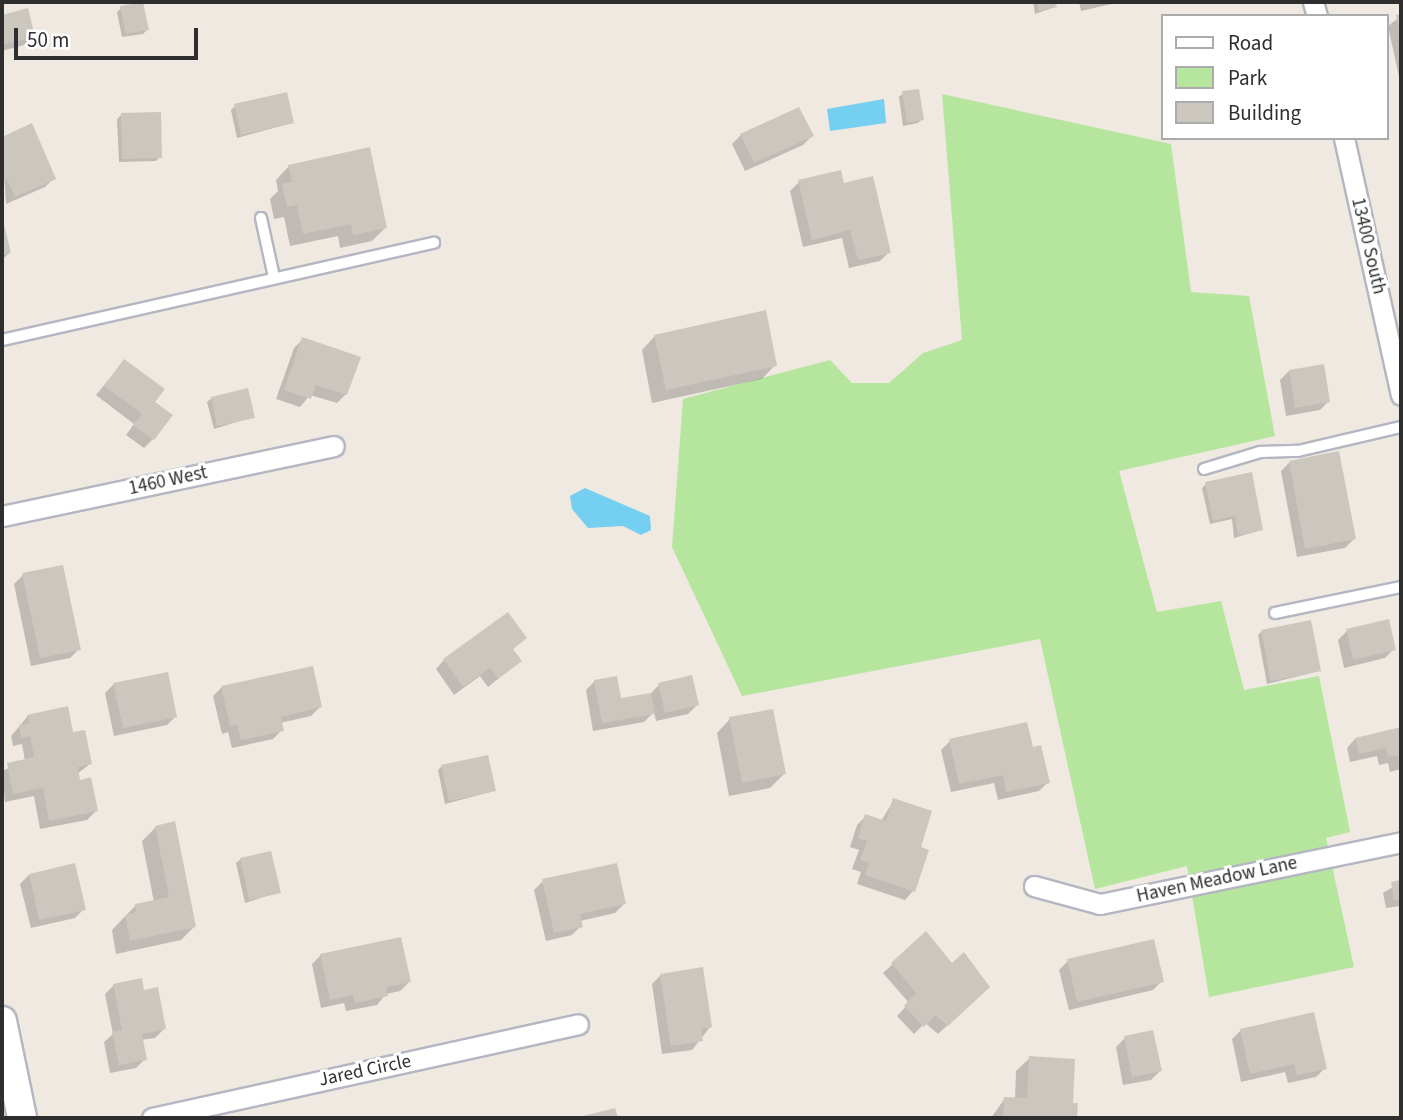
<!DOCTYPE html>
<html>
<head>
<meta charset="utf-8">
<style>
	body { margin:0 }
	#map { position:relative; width:1403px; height:1120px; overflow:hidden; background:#efe9e1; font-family:"Source Sans 3",sans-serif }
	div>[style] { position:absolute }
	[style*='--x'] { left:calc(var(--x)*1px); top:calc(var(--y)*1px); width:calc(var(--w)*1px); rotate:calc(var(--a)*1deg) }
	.green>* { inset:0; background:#b6e59e }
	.water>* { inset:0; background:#75cff0 }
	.shadow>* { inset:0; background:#0003 }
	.building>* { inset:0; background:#cbc7bf }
	.roads { filter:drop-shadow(2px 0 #b4b7c1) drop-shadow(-2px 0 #b4b7c1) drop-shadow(0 2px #b4b7c1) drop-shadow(0 -2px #b4b7c1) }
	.lane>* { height:10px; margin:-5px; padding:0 5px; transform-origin:5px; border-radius:5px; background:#fff }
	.street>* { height:19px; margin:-9.5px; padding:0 9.5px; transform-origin:9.5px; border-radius:9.5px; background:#fff }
	.secondary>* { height:28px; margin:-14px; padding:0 14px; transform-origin:14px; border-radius:14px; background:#fff }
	span { translate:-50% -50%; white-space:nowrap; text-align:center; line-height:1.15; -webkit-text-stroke:6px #fff; paint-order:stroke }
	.street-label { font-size:19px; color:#2e2e2e }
	.frame { position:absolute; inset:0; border:4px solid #2e2e2e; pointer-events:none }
	.legend { position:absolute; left:1161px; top:14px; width:228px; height:126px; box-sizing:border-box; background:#fff; border:2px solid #ababab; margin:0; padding:9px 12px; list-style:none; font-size:21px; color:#2e2e2e }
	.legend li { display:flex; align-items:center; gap:14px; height:35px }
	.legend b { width:35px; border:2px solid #ababab }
	.scale { position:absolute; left:14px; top:28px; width:184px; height:32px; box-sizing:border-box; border:4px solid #2e2e2e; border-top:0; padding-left:9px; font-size:21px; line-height:24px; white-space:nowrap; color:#2e2e2e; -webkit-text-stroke:5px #fff; paint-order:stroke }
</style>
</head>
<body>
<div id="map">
	<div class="green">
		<div style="clip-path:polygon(942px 94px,1171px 144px,1191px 292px,1249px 296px,1275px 436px,1119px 471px,1157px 612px,1221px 601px,1244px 690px,1319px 676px,1350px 832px,1326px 838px,1354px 967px,1209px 997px,1187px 866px,1095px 889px,1040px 639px,742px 696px,672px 547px,683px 399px,830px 360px,852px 383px,889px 383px,923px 353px,962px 340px)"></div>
	</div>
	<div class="water">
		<div style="clip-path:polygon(884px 99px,886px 123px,830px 131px,827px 109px)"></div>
		<div style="clip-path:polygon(585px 488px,650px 516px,651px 530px,641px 535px,623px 526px,588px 528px,572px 509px,570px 496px)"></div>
	</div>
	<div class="shadow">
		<div style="clip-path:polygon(1033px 2px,1054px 2px,1055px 7px,1035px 14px)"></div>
		<div style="clip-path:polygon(1079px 2px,1120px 2px,1081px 11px)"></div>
		<div style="clip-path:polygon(121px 8px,147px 30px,143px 34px,122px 37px,117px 12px)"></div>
		<div style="clip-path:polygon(26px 10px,33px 36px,24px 45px,2px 51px,2px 16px)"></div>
		<div style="clip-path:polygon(1401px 16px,1401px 86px,1388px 26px)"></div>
		<div style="clip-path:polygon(903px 93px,922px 119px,918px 123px,903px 126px,899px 97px)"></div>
		<div style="clip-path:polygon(235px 106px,292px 123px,237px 138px,231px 110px)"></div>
		<div style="clip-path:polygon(799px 109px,812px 136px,803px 145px,745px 171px,732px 144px,741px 135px)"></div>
		<div style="clip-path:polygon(121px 115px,160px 157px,156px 161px,119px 162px,117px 119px)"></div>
		<div style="clip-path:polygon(31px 126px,54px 178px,45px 187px,6px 204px,2px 139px)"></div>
		<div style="clip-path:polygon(289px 166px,386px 227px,372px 241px,340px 248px,338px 236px,290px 246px,284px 217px,274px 219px,270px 199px,278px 191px,276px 180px)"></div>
		<div style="clip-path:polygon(799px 182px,843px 185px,889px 252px,880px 261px,849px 268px,842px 238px,803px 247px,790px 191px)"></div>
		<div style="clip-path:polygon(2px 219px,9px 253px,2px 260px)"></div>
		<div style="clip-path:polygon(655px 336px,775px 365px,762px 379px,652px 403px,642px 350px)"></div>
		<div style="clip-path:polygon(303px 339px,346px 394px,337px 403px,310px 395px,300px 407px,276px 399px,294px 348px)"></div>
		<div style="clip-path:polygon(124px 361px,152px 402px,153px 439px,144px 448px,126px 435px,134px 424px,96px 395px)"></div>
		<div style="clip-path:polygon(1289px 371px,1329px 401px,1320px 410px,1286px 416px,1280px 380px)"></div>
		<div style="clip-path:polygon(212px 398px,253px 417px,214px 429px,207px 402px)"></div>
		<div style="clip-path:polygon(1290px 462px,1354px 539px,1345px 548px,1297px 557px,1281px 471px)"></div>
		<div style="clip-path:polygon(1206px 484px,1261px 530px,1234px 538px,1232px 519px,1210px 524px,1202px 488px)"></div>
		<div style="clip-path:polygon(23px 575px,79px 649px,70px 658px,31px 666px,14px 584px)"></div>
		<div style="clip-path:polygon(1262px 631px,1319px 671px,1267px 684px,1258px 635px)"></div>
		<div style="clip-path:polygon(1347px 631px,1394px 649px,1385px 658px,1344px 668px,1338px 640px)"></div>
		<div style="clip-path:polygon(525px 638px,512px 650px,520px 661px,488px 687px,480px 676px,454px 695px,436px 669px,444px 660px)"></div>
		<div style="clip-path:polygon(595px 681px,619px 700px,649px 695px,659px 685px,697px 705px,688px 714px,656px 721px,654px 712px,644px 722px,593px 731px,586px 690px)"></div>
		<div style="clip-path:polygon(114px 684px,176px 716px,167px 725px,114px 736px,105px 693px)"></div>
		<div style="clip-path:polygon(222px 687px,320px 707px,311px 716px,280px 723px,282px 730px,273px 739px,232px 748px,228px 732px,222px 734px,213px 696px)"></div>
		<div style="clip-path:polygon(28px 716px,72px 734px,90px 764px,77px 774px,96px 811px,87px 820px,40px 829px,34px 796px,5px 802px,2px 771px,25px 761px,22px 744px,13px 746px,11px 736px)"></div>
		<div style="clip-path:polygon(730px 719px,784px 774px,770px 788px,729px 796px,717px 733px)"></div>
		<div style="clip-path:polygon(1401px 729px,1401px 769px,1390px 772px,1388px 763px,1379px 765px,1377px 756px,1350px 762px,1347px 748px,1355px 739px)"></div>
		<div style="clip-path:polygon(950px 741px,1032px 749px,1048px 782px,1039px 791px,998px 800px,994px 783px,951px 792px,941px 750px)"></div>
		<div style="clip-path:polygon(442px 766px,494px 791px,445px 804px,438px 770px)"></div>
		<div style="clip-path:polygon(894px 800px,919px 848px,913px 891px,905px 900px,857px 884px,861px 872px,852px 869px,859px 850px,850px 847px,857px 825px,866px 816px,881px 821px)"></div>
		<div style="clip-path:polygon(156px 827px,194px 927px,181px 940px,116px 954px,112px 930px,136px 905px,154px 902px,142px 841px)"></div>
		<div style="clip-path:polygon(241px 859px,279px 892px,245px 903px,236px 863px)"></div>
		<div style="clip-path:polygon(29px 875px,84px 909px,75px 918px,31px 928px,20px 884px)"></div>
		<div style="clip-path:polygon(543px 881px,624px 904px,615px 913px,580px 921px,581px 926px,572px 935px,546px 941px,534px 890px)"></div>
		<div style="clip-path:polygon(1401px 882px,1401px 910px,1400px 906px,1386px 908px,1383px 893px)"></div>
		<div style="clip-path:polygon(926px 934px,979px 996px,938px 1034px,925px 1023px,914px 1034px,897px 1016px,909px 1003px,883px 973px)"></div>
		<div style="clip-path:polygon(321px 955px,409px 982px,400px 991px,386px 994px,377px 1005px,346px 1011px,344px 1003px,321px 1008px,312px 964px)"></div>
		<div style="clip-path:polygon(1068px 961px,1162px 981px,1153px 990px,1069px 1010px,1059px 970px)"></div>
		<div style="clip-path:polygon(661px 975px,710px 1027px,692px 1050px,662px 1054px,652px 984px)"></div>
		<div style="clip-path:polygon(114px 985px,143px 992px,164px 1029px,155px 1038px,141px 1040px,145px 1059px,136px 1068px,110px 1073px,104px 1042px,113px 1034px,105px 994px)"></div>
		<div style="clip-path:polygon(1241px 1030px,1325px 1068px,1316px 1077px,1288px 1083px,1285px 1072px,1241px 1082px,1232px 1039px)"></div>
		<div style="clip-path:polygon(1125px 1038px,1160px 1071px,1151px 1080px,1123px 1085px,1116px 1047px)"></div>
		<div style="clip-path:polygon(1030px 1058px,1073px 1060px,1073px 1118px,991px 1118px,1005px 1098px,1015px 1099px,1016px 1071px)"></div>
	</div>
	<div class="building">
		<div style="clip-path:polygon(143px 2px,149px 30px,126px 34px,120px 6px)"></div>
		<div style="clip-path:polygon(1037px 2px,1055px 2px,1057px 7px,1039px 11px)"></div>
		<div style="clip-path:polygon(28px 8px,35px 37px,2px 45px,2px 15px)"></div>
		<div style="clip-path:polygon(1401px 14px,1401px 34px,1400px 34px,1396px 15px)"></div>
		<div style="clip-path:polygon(919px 89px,924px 120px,907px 123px,902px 91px)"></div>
		<div style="clip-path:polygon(287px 92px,294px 123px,241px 135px,234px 104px)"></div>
		<div style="clip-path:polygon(799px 107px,814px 136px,754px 163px,740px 134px)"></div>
		<div style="clip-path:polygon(161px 112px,162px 158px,122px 159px,121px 113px)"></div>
		<div style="clip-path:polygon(32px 123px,56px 179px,15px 197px,7px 179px,2px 181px,2px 137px)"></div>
		<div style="clip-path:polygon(370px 147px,387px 228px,353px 235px,351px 224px,303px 234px,297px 205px,287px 207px,282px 184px,292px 182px,288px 165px)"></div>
		<div style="clip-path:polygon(841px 170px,844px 183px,873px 176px,891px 253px,858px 260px,850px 230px,812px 240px,798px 180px)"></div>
		<div style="clip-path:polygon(2px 216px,11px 253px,2px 255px)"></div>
		<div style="clip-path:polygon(766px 310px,777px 366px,666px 390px,654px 335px)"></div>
		<div style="clip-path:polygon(302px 337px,361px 357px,347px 395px,316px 385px,311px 399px,284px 390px)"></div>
		<div style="clip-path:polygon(124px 359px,165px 389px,155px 402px,173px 415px,154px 440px,133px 425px,142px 414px,104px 386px)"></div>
		<div style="clip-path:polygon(1324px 364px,1330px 402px,1295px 408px,1289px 370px)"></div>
		<div style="clip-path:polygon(248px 388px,255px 418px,217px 426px,211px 397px)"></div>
		<div style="clip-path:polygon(1339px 451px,1356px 539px,1305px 549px,1289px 461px)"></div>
		<div style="clip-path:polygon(1252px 472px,1263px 530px,1238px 535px,1235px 516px,1213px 521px,1205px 482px)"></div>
		<div style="clip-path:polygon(63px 565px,81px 650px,40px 658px,22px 573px)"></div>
		<div style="clip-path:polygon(508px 612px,527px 638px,513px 649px,522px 661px,498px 679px,490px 668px,463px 687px,443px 659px)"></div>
		<div style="clip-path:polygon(1389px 619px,1396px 650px,1353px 660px,1346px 629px)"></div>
		<div style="clip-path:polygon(1311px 620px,1321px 671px,1271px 681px,1261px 630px)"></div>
		<div style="clip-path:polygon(313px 666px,322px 707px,281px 717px,284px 731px,241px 740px,237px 724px,230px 726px,221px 686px)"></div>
		<div style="clip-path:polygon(168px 672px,177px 717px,123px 728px,113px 683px)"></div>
		<div style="clip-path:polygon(692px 675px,699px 705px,665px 713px,658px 683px)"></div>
		<div style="clip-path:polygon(617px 676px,621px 698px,651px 693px,655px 714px,602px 723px,594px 680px)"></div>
		<div style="clip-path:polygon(68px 706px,73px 732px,85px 730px,92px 764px,78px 767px,80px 780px,91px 777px,98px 811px,49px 821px,43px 788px,13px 794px,7px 763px,34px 757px,30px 736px,21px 738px,19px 725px,29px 723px,27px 715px)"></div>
		<div style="clip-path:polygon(773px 709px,786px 774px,742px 783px,729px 717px)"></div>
		<div style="clip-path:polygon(1027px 722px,1033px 747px,1041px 745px,1050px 783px,1006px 792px,1003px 775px,959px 784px,949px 739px)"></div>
		<div style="clip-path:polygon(1401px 727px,1401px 769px,1397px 755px,1388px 757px,1386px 748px,1359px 754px,1355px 738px)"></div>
		<div style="clip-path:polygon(488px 755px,496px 791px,449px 801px,441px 765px)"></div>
		<div style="clip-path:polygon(893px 798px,932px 811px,921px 847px,929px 850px,915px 892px,865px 875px,869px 863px,860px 860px,867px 841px,858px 838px,865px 814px,886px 821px)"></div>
		<div style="clip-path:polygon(175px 821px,196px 927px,130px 941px,125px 915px,136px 912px,135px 904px,169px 897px,155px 826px)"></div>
		<div style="clip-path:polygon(271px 851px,281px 893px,249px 900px,240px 858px)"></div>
		<div style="clip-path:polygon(75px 863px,86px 910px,39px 920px,29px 874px)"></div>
		<div style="clip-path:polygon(617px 863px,626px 904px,580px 914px,583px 927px,554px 933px,542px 879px)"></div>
		<div style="clip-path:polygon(1401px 880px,1401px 899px,1394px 900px,1391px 882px)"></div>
		<div style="clip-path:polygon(926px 931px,952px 963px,964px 952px,990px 987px,948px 1026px,935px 1015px,924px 1027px,904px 1006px,916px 993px,891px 963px)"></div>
		<div style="clip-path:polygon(401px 937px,411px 982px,386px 987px,388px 996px,355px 1003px,353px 995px,330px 1000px,320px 954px)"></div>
		<div style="clip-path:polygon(1154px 939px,1164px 982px,1077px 1002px,1067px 959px)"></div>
		<div style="clip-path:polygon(703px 967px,712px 1027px,701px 1029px,703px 1041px,671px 1046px,660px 974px)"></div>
		<div style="clip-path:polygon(142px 978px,144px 990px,158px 987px,166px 1029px,142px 1034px,147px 1060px,119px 1065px,112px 1032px,122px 1030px,113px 984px)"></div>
		<div style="clip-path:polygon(1314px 1012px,1327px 1069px,1297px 1075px,1294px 1064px,1250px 1074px,1240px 1029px)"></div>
		<div style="clip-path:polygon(1153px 1030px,1162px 1071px,1132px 1077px,1124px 1036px)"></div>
		<div style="clip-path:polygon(1029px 1056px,1075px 1059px,1073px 1103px,1078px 1103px,1077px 1118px,1003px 1118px,1004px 1097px,1027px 1098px)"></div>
		<div style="clip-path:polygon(615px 1108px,618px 1118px,579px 1118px,579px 1117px)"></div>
	</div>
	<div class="roads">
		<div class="lane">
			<div style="--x:261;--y:218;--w:60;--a:77.6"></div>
			<div style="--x:2;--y:340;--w:443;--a:-12.7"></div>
			<div style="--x:1204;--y:469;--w:59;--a:-16.9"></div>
			<div style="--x:1260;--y:452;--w:38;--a:-2"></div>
			<div style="--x:1298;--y:451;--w:106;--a:-13.1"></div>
			<div style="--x:1275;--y:613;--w:129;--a:-11.7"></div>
		</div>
		<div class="street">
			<div style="--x:1313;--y:2;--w:15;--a:74"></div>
			<div style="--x:1344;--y:138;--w:263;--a:77.5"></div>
			<div style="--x:2;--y:516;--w:339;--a:-11.9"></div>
			<div style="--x:1034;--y:886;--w:68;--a:15.3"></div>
			<div style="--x:1100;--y:904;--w:307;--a:-11.6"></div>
			<div style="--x:152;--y:1118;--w:436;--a:-12.4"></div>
		</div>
		<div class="secondary">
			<div style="--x:2;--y:1021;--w:99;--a:78.3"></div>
		</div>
	</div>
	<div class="street-label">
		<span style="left:1368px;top:246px;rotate:77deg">13400 South</span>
		<span style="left:168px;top:481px;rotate:-12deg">1460 West</span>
		<span style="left:1217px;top:880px;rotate:-12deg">Haven Meadow Lane</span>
		<span style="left:365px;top:1071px;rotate:-12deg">Jared Circle</span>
	</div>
	<div class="frame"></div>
	<ul class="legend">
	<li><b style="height:9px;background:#fff"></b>Road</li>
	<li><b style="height:19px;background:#b6e59e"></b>Park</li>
	<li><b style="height:19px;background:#cbc7bf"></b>Building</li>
	</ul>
	<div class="scale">50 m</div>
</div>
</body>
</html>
